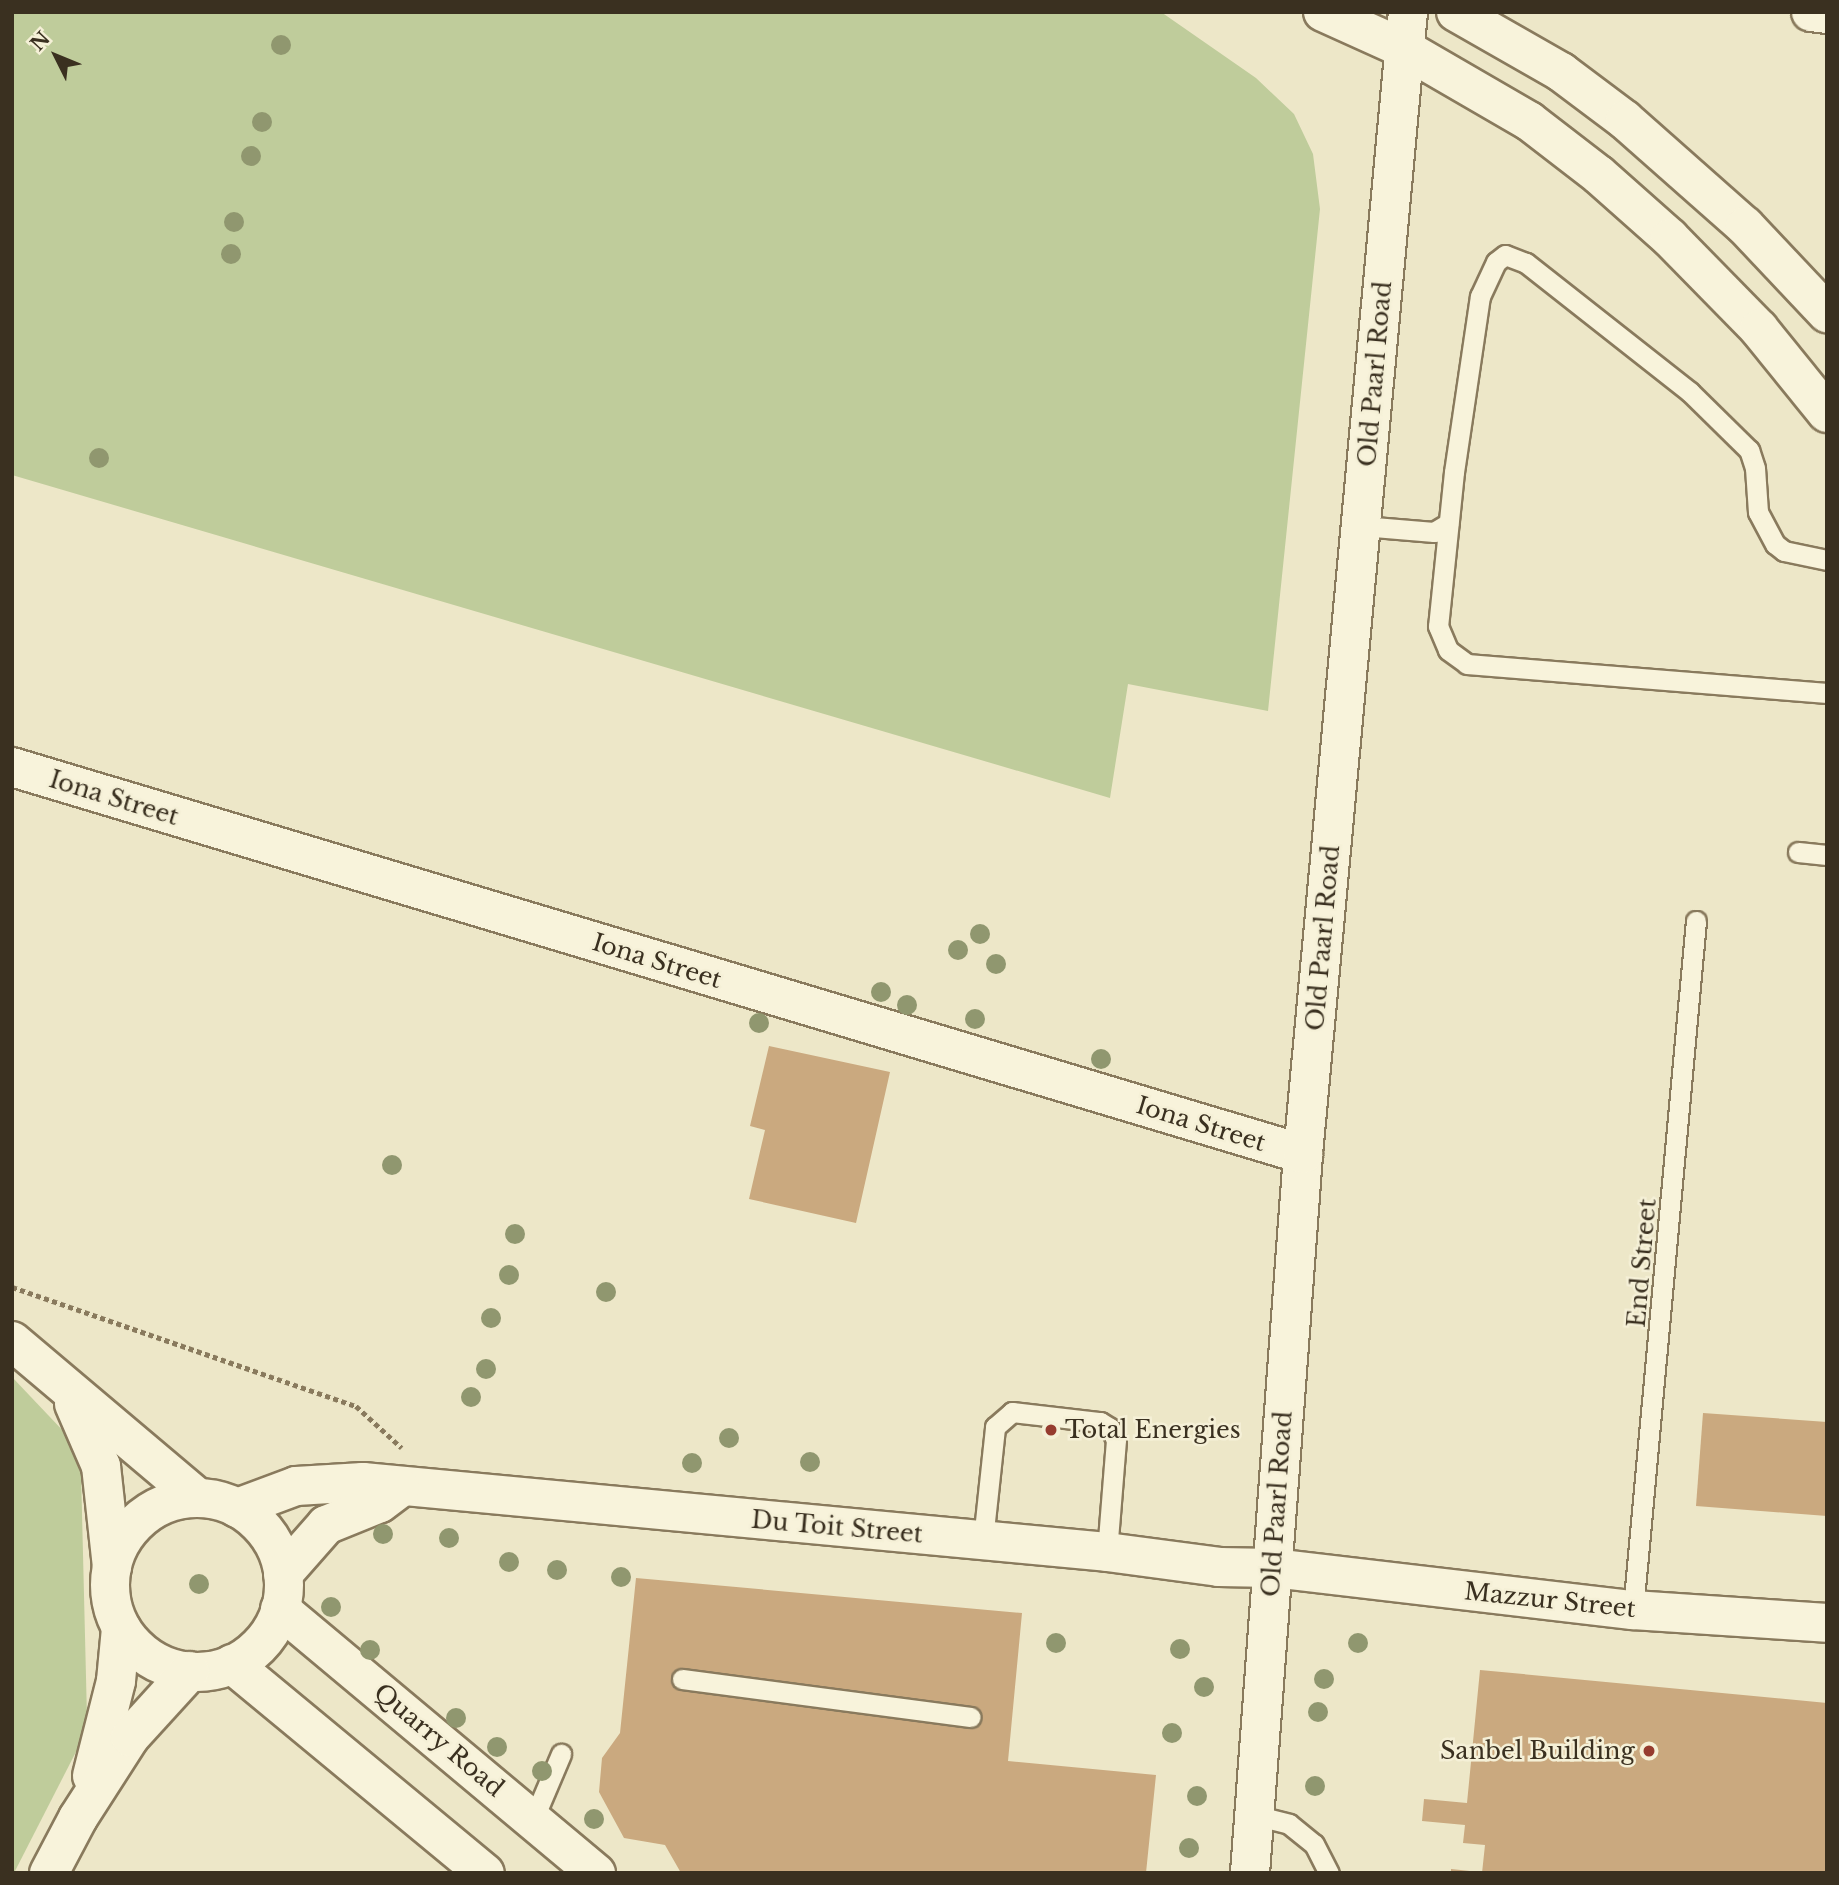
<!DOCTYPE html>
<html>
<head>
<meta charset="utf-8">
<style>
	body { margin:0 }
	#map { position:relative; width:1839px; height:1885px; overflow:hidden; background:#ede7c8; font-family:"Libre Baskerville",serif }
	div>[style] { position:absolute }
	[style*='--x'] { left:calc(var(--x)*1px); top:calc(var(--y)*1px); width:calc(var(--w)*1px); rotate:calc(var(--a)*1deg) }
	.green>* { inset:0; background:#bfcc9b }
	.building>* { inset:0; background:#caa97f }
	.path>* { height:4.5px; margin-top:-2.25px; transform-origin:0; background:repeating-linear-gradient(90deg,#897a5d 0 5px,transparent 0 8.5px) }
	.roads { filter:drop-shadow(2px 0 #897a5d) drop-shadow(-2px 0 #897a5d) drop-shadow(0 2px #897a5d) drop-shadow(0 -2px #897a5d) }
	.service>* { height:19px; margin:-9.5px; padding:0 9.5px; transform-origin:9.5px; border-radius:9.5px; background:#f8f3db }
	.minor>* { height:38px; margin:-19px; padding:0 19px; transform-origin:19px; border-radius:19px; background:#f8f3db }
	.minor>.ring { margin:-19px; padding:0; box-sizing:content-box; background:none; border:38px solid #f8f3db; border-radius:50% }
	.secondary>* { height:38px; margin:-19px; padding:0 19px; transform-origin:19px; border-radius:19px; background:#f8f3db }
	.trees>* { width:20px; height:20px; margin:-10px; border-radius:50%; background:#90976f }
	.dots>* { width:19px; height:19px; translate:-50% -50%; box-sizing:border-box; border:4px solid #f5f0d7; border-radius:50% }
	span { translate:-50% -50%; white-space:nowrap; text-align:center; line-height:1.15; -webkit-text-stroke:5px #f5f0d7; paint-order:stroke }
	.street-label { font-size:24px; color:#3a3020 }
	.poi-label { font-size:24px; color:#3a3020 }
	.left { translate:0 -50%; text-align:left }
	.right { translate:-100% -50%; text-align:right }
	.frame { position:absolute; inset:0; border:14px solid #3a3020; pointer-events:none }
	.north { position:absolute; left:21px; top:21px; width:70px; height:70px; -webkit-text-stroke:5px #f5f0d7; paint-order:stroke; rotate:313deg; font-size:19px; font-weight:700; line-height:28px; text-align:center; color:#3a3020 }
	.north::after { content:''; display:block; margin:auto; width:24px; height:32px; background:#3a3020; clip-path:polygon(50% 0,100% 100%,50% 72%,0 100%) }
</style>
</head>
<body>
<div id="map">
	<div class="green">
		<div style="clip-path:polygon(12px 12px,1161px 12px,1256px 78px,1294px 114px,1313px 154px,1320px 209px,1268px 711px,1128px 684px,1110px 798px,12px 475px)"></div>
		<div style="clip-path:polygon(12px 1377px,67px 1435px,81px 1472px,87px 1718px,80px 1744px,14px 1873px)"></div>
	</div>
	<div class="building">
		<div style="clip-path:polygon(769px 1046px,890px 1072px,856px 1223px,749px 1199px,765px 1130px,750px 1126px)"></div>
		<div style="clip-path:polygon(1703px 1413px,1827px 1422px,1827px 1516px,1696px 1506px)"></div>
		<div style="clip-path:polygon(636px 1578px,1022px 1613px,1008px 1761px,1156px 1775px,1146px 1873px,681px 1873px,665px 1845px,624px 1838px,599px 1792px,602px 1758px,620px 1733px)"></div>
		<div style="clip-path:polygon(1480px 1670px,1827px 1703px,1827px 1873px,1482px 1873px,1485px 1845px,1463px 1843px,1465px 1825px,1422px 1821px,1424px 1799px,1467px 1803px)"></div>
		<div style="clip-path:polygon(1451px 1869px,1470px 1871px,1470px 1873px,1451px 1873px)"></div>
	</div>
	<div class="path">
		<div style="--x:12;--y:1287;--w:364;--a:19.1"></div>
		<div style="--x:356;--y:1406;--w:62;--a:42.4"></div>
	</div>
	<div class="roads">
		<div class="service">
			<div style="--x:1362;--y:526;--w:72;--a:4.8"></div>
			<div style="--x:1434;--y:532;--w:17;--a:-31"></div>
			<div style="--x:1827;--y:560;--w:44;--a:-168.2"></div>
			<div style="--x:1784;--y:551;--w:11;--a:-142"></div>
			<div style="--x:1775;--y:544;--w:36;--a:-118"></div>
			<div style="--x:1758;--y:512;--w:44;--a:-93.9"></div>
			<div style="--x:1755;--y:468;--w:19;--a:-108"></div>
			<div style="--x:1749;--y:450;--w:83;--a:-135.5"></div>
			<div style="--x:1690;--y:392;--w:209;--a:-141.8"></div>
			<div style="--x:1526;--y:263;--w:22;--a:-159"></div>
			<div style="--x:1505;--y:255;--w:11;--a:142"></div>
			<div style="--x:1496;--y:262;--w:38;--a:115"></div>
			<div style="--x:1480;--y:296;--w:178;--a:98.4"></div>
			<div style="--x:1454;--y:472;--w:155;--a:95.9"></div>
			<div style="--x:1438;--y:626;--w:26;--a:67"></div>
			<div style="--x:1448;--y:650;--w:24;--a:36"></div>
			<div style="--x:1467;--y:664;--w:361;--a:4.6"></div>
			<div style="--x:1798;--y:852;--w:29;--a:6"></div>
			<div style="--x:983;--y:1540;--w:114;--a:-83.9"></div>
			<div style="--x:995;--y:1427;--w:23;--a:-41"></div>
			<div style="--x:1012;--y:1412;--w:89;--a:6.5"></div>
			<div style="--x:1100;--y:1422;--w:12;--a:31"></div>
			<div style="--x:1110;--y:1428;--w:13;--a:63"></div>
			<div style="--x:1116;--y:1440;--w:112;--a:94.6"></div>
			<div style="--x:1633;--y:1610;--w:692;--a:-84.78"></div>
			<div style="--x:682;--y:1679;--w:291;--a:7.5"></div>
			<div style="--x:1254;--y:1815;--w:36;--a:14"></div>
			<div style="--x:1289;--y:1824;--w:32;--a:39"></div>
			<div style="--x:1314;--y:1844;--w:33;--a:63"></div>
			<div style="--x:533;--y:1820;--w:72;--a:-67"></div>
		</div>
		<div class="minor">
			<div style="--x:1811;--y:12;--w:16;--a:7"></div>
			<div style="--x:12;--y:767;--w:1348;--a:16.69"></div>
			<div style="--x:12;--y:1341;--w:243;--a:40.2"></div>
			<div style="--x:74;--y:1404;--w:68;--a:66.5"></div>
			<div style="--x:101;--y:1466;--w:102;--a:83.8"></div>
			<div class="ring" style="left:110px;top:1498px;width:136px;height:136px"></div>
			<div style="--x:237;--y:1508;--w:63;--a:-20.4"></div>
			<div style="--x:296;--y:1486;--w:67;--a:-3.4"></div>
			<div style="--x:363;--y:1482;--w:747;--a:5.37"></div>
			<div style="--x:1107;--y:1552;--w:113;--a:7.6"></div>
			<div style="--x:1219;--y:1567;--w:55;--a:1"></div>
			<div style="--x:1274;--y:1568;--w:361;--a:6.7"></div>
			<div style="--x:1633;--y:1610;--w:194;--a:3.8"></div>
			<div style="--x:283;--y:1574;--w:65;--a:-48.7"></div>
			<div style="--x:326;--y:1525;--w:58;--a:-22.2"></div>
			<div style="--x:380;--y:1503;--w:25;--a:-37"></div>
			<div style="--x:280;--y:1609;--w:412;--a:39.9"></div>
			<div style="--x:232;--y:1664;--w:328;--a:39.6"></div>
			<div style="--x:92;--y:1776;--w:98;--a:-75.8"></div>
			<div style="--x:116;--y:1681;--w:53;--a:-84.6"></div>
			<div style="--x:49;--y:1873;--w:62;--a:-62.2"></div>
			<div style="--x:78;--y:1818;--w:96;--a:-57.3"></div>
			<div style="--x:130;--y:1737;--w:89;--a:-47.7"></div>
		</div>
		<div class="secondary">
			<div style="--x:1323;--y:12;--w:88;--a:24.2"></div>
			<div style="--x:1403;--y:48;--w:146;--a:30.1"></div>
			<div style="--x:1529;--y:121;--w:88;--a:37.6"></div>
			<div style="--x:1599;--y:175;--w:95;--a:41.6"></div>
			<div style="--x:1670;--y:238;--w:127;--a:45.6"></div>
			<div style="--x:1759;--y:329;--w:108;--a:51"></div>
			<div style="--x:1456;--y:12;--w:121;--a:29.7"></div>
			<div style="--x:1561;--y:72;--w:80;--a:36.9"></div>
			<div style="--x:1625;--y:120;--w:160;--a:41.5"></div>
			<div style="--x:1745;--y:226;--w:120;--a:46.7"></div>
			<div style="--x:1250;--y:1873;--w:721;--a:-85.78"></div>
			<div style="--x:1303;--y:1154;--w:1147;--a:-84.75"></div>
		</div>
	</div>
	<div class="trees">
		<div style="left:281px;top:45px"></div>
		<div style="left:262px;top:122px"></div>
		<div style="left:251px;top:156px"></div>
		<div style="left:234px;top:222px"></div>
		<div style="left:231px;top:254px"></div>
		<div style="left:99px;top:458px"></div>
		<div style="left:980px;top:934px"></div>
		<div style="left:958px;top:950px"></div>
		<div style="left:996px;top:964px"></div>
		<div style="left:881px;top:992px"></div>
		<div style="left:907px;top:1005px"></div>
		<div style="left:975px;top:1019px"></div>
		<div style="left:759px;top:1023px"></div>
		<div style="left:1101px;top:1059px"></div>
		<div style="left:392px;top:1165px"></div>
		<div style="left:515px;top:1234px"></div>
		<div style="left:509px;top:1275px"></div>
		<div style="left:606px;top:1292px"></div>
		<div style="left:491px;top:1318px"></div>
		<div style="left:486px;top:1369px"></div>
		<div style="left:471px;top:1397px"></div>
		<div style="left:729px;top:1438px"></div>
		<div style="left:810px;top:1462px"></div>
		<div style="left:692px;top:1463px"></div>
		<div style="left:383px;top:1534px"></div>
		<div style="left:449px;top:1538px"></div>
		<div style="left:509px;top:1562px"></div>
		<div style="left:557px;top:1570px"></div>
		<div style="left:621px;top:1577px"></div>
		<div style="left:199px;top:1584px"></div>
		<div style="left:331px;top:1607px"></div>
		<div style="left:1056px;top:1643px"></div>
		<div style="left:1358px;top:1643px"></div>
		<div style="left:1180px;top:1649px"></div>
		<div style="left:370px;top:1650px"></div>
		<div style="left:1324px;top:1679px"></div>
		<div style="left:1204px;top:1687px"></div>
		<div style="left:1318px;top:1712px"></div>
		<div style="left:456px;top:1718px"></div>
		<div style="left:1172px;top:1733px"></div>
		<div style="left:497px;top:1747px"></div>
		<div style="left:542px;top:1771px"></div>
		<div style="left:1315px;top:1786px"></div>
		<div style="left:1197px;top:1796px"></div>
		<div style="left:594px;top:1819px"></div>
		<div style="left:1189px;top:1848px"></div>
	</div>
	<div class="dots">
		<div style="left:1051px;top:1430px;background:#963c2f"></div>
		<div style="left:1649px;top:1751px;background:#963c2f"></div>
	</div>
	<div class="street-label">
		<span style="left:1375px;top:374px;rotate:-85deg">Old Paarl Road</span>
		<span style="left:114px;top:798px;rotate:17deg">Iona Street</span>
		<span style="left:1323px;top:938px;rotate:-85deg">Old Paarl Road</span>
		<span style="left:657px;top:961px;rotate:17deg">Iona Street</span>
		<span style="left:1201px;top:1124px;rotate:17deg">Iona Street</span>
		<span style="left:1642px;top:1263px;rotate:-85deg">End Street</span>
		<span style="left:1277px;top:1504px;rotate:-86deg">Old Paarl Road</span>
		<span style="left:837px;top:1527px;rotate:5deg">Du Toit Street</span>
		<span style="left:1550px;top:1600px;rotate:6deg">Mazzur Street</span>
		<span style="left:439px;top:1740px;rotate:40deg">Quarry Road</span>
	</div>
	<div class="poi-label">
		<span class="left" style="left:1065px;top:1430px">Total Energies</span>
		<span class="right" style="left:1635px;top:1751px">Sanbel Building</span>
	</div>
	<div class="frame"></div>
	<div class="north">N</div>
</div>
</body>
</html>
